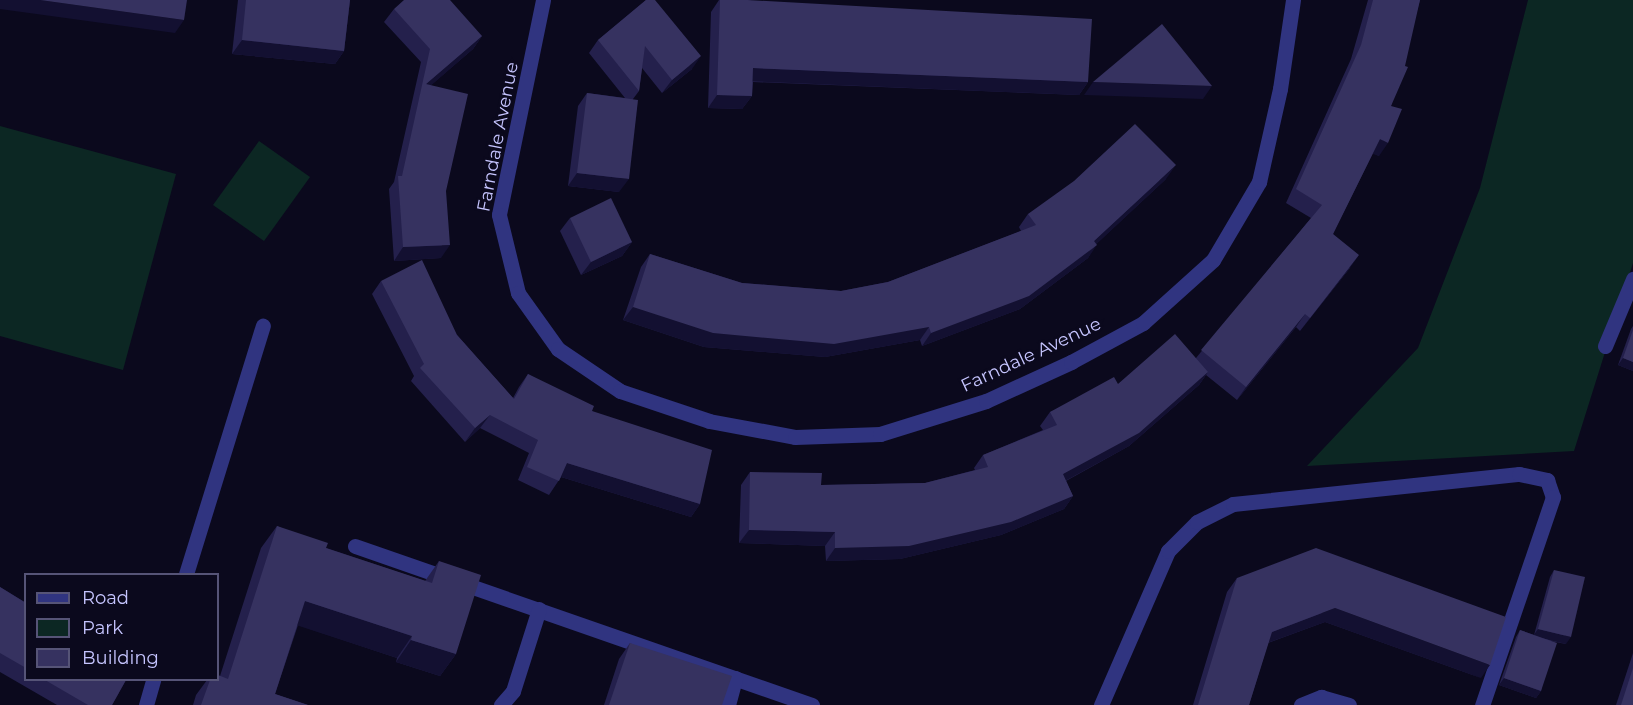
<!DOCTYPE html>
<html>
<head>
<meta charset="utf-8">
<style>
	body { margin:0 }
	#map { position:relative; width:1633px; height:705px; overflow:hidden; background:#0b091d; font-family:Montserrat,sans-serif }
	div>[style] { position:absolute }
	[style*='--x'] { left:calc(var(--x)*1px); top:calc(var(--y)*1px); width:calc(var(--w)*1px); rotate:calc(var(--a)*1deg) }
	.green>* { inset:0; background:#0c2723 }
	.minor>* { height:15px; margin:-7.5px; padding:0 7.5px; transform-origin:7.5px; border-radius:7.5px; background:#303480 }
	.wall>* { inset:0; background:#24204c }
	.shaded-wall>* { inset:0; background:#131031 }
	.building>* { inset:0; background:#363260 }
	span { translate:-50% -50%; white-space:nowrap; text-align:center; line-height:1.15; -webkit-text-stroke:5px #0b091d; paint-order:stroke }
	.street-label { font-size:18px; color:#c6c5ff }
	.legend { position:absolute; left:24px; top:573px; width:195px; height:108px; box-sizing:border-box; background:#0b091d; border:2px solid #565477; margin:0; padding:8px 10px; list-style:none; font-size:18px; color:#c6c5ff }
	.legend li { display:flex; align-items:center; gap:12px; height:30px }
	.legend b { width:30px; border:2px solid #565477 }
</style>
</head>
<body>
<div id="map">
	<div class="green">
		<div style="clip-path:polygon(1528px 0,1633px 0,1633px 263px,1574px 451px,1307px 466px,1418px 348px,1480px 188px)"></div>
		<div style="clip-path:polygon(0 126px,176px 174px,123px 370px,0 336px)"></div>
		<div style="clip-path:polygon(259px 141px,310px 177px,264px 241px,213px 205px)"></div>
	</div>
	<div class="minor">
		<div style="--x:543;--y:0;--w:219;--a:101.6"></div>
		<div style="--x:499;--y:215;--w:80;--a:76.3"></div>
		<div style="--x:518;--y:293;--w:69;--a:54.5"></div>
		<div style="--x:558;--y:349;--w:75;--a:34.1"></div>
		<div style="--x:620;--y:391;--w:94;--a:18.6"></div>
		<div style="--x:709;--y:421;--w:87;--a:10.5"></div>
		<div style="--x:795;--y:437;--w:85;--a:-2"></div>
		<div style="--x:880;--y:434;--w:111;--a:-17.3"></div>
		<div style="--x:986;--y:401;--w:94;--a:-24.6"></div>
		<div style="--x:1071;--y:362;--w:82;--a:-28.4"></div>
		<div style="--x:1143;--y:323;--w:94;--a:-42"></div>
		<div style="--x:1213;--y:260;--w:91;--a:-59.5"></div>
		<div style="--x:1259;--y:182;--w:95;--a:-77.3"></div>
		<div style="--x:1280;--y:89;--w:90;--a:-81.7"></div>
		<div style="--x:1605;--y:346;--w:73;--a:-67.3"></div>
		<div style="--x:355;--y:546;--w:484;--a:19.2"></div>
		<div style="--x:186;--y:574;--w:260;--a:-72.8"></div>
		<div style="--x:146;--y:705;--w:26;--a:-74"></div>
		<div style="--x:501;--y:705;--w:18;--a:-49"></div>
		<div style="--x:513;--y:691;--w:86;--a:-72.4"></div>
		<div style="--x:728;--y:705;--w:28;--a:-75"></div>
		<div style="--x:1101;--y:705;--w:168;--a:-66.5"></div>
		<div style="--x:1168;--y:551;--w:41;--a:-45"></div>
		<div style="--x:1197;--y:522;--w:40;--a:-26.6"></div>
		<div style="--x:1233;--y:504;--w:288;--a:-6"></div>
		<div style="--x:1519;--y:474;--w:29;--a:12"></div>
		<div style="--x:1547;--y:480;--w:18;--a:71"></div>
		<div style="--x:1553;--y:497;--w:220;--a:108.8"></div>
		<div style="--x:1301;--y:705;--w:22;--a:-22"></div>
		<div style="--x:1321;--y:697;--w:29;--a:16"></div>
	</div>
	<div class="wall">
		<div style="clip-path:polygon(238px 0,350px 0,344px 51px,335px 64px,232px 54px)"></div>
		<div style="clip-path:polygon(646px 0,692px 69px,662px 93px,642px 68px,639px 91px,633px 99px,619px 192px,568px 186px,578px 106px,587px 93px,625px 98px,589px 53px,598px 40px)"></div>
		<div style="clip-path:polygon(719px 0,747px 0,1088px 82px,1079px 95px,753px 82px,752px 96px,742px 109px,708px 108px,711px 12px)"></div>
		<div style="clip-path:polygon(1368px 0,1420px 0,1391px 106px,1379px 156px,1373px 153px,1333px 234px,1350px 268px,1300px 331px,1296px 327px,1237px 400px,1206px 375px,1199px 385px,1129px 446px,1066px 481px,1073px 496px,1064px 509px,1001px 535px,900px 559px,826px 561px,825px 546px,739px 543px,741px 485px,750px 472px,821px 485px,925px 483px,975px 470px,974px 468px,983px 455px,1043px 430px,1040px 426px,1050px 412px,1118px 384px,1196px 358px,1311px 218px,1286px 203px,1351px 59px)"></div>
		<div style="clip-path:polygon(394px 9px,482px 36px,473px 49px,431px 85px,446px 191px,441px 258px,394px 261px,389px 189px,394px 182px,421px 62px,384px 22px)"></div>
		<div style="clip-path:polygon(1166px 179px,1096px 244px,1088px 258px,1020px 309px,922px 346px,920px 340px,825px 357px,704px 347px,623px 320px,641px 267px,650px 254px,742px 283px,841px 291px,888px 282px,1021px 231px,1019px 227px,1028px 214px)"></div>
		<div style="clip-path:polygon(570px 218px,632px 242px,622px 256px,581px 275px,560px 231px)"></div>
		<div style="clip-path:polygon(381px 281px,457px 335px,513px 398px,519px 387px,528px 374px,592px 411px,700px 504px,691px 517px,561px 477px,549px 495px,518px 480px,529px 453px,480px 428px,465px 442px,411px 381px,414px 376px,372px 294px)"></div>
		<div style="clip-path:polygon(1633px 326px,1633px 371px,1618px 365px,1631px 329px)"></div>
		<div style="clip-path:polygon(277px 526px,326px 548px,425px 581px,439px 561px,456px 654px,440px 676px,396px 662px,397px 658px,298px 625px,275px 694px,308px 705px,193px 705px,196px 695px,207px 680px,218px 680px,220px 676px,261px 548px)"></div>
		<div style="clip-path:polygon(1554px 570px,1566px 644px,1550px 641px,1541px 691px,1536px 698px,1499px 685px,1516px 637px,1520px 630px,1534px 635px,1550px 577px)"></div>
		<div style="clip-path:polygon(1237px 578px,1481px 678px,1325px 622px,1268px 643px,1249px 705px,1193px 705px,1227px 592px)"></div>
		<div style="clip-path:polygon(0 587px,26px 603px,26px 680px,126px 680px,112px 705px,57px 705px,0 672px)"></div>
		<div style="clip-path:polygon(630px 643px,722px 705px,604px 705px,619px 659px)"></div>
		<div style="clip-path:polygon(1633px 653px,1633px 705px,1616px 705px)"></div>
	</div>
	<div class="shaded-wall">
		<div style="clip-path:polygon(0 0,40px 0,184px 20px,175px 33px,0 9px)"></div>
		<div style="clip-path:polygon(482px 36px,473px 49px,420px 95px,426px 84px)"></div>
		<div style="clip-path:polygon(242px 40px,344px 51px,335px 64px,232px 54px)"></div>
		<div style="clip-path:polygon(701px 56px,692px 69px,662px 93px,672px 80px)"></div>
		<div style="clip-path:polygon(753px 68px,1088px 82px,1079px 95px,744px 81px)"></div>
		<div style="clip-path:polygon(1093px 82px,1212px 86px,1203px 99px,1084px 95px)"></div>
		<div style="clip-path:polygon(717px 95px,752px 96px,742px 109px,708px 108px)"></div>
		<div style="clip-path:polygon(1380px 139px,1388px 143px,1379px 156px,1370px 153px)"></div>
		<div style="clip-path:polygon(1176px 165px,1166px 179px,1087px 253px,1097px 245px,1088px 258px,1020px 309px,922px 346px,931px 333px,1094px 241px)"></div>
		<div style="clip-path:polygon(577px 173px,629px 179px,619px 192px,568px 186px)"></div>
		<div style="clip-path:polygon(632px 242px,622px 256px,581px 275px,591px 262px)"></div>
		<div style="clip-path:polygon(450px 245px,441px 258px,394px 261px,403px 247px)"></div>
		<div style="clip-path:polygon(1359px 255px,1350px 268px,1300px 331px,1310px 318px)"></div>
		<div style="clip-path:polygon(633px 307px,929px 327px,920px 340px,825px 357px,704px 347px,623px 320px)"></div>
		<div style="clip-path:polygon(1305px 314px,1296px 327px,1237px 400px,1246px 387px)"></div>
		<div style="clip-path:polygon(1623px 358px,1633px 362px,1633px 371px,1618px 365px)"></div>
		<div style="clip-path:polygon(1208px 372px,1199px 385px,1129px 446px,1054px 487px,1063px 474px)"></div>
		<div style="clip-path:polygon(490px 415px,480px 428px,465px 442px,475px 428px)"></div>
		<div style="clip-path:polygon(567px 463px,700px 504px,691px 517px,558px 476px)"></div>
		<div style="clip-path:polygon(1073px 496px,1064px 509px,1001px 535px,900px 559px,826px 561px,835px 548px)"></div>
		<div style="clip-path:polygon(749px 530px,835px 532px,825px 546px,739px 543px)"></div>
		<div style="clip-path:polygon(305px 601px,412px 636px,397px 658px,290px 623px)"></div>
		<div style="clip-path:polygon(1335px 608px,1490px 665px,1481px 678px,1325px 622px,1262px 645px,1272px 632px)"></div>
		<div style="clip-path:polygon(1538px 629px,1571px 637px,1566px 644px,1533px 636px)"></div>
		<div style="clip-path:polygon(411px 640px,456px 654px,440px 676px,396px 662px)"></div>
		<div style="clip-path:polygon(1504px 678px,1541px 691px,1536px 698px,1499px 685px)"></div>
	</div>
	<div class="building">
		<div style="clip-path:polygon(40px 0,187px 0,184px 20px)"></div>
		<div style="clip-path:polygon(246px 0,350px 0,344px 51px,242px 40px)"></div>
		<div style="clip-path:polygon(404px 0,450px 0,482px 36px,426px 84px,468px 94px,446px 191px,450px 245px,403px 247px,398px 176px,402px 176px,430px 49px,394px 9px)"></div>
		<div style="clip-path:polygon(646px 0,655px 0,701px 56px,672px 80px,645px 46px,639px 91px,598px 40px)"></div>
		<div style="clip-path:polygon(720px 0,747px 0,1092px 19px,1088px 82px,753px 68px,752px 96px,717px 95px)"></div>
		<div style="clip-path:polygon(1373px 0,1420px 0,1405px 66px,1408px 67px,1391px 106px,1402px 109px,1388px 143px,1380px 139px,1333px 234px,1359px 255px,1310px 318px,1305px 314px,1246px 387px,1201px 350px,1322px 205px,1296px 189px,1361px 45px)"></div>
		<div style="clip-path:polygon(1162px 24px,1212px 86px,1093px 82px)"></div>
		<div style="clip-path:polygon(587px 93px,638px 100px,629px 179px,577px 173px)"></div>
		<div style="clip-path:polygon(1135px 124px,1176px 165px,1094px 241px,1097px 245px,1029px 296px,931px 333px,929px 327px,834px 344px,713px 333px,633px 307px,650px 254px,742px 283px,841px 291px,888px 282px,1036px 225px,1028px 214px,1074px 181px)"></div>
		<div style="clip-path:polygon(611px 198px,632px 242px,591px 262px,570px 218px)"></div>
		<div style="clip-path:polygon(422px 260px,457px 335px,514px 399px,528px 374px,594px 406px,592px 411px,712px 450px,700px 504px,567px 463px,559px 481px,527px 467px,538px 440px,490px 415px,475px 428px,420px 368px,424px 364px,381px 281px)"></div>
		<div style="clip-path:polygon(1633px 330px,1633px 362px,1623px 358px)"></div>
		<div style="clip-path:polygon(1175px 334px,1208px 372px,1139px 433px,1063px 474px,1073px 496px,1011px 522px,909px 546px,835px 548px,835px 532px,749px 530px,750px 472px,822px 473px,821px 485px,925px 483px,988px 467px,983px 455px,1057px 425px,1050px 412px,1114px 377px,1118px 384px)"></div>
		<div style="clip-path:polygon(277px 526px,328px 543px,326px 548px,432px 583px,439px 561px,481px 575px,456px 654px,411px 640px,412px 636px,305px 601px,275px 694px,308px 705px,201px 705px,210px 680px,218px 680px,218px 675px,228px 679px)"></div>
		<div style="clip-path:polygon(1316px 548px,1506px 617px,1490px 665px,1335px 608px,1272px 632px,1249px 705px,1198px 705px,1237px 578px)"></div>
		<div style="clip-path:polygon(1554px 570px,1585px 577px,1571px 637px,1538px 629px)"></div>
		<div style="clip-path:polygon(0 587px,26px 603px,26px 668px,0 653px)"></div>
		<div style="clip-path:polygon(1520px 630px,1557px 643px,1541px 691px,1504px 678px)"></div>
		<div style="clip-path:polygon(630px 643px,732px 676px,722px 705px,609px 705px)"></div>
		<div style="clip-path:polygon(1633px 668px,1633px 705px,1621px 705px)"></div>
		<div style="clip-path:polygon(45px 680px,126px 680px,112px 705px,88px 705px)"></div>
	</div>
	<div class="street-label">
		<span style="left:498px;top:137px;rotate:-79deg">Farndale Avenue</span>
		<span style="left:1031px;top:355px;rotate:-25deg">Farndale Avenue</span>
	</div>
	<ul class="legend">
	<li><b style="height:8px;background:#303480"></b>Road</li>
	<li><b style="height:16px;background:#0c2723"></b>Park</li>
	<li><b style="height:16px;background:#363260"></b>Building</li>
	</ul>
</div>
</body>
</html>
